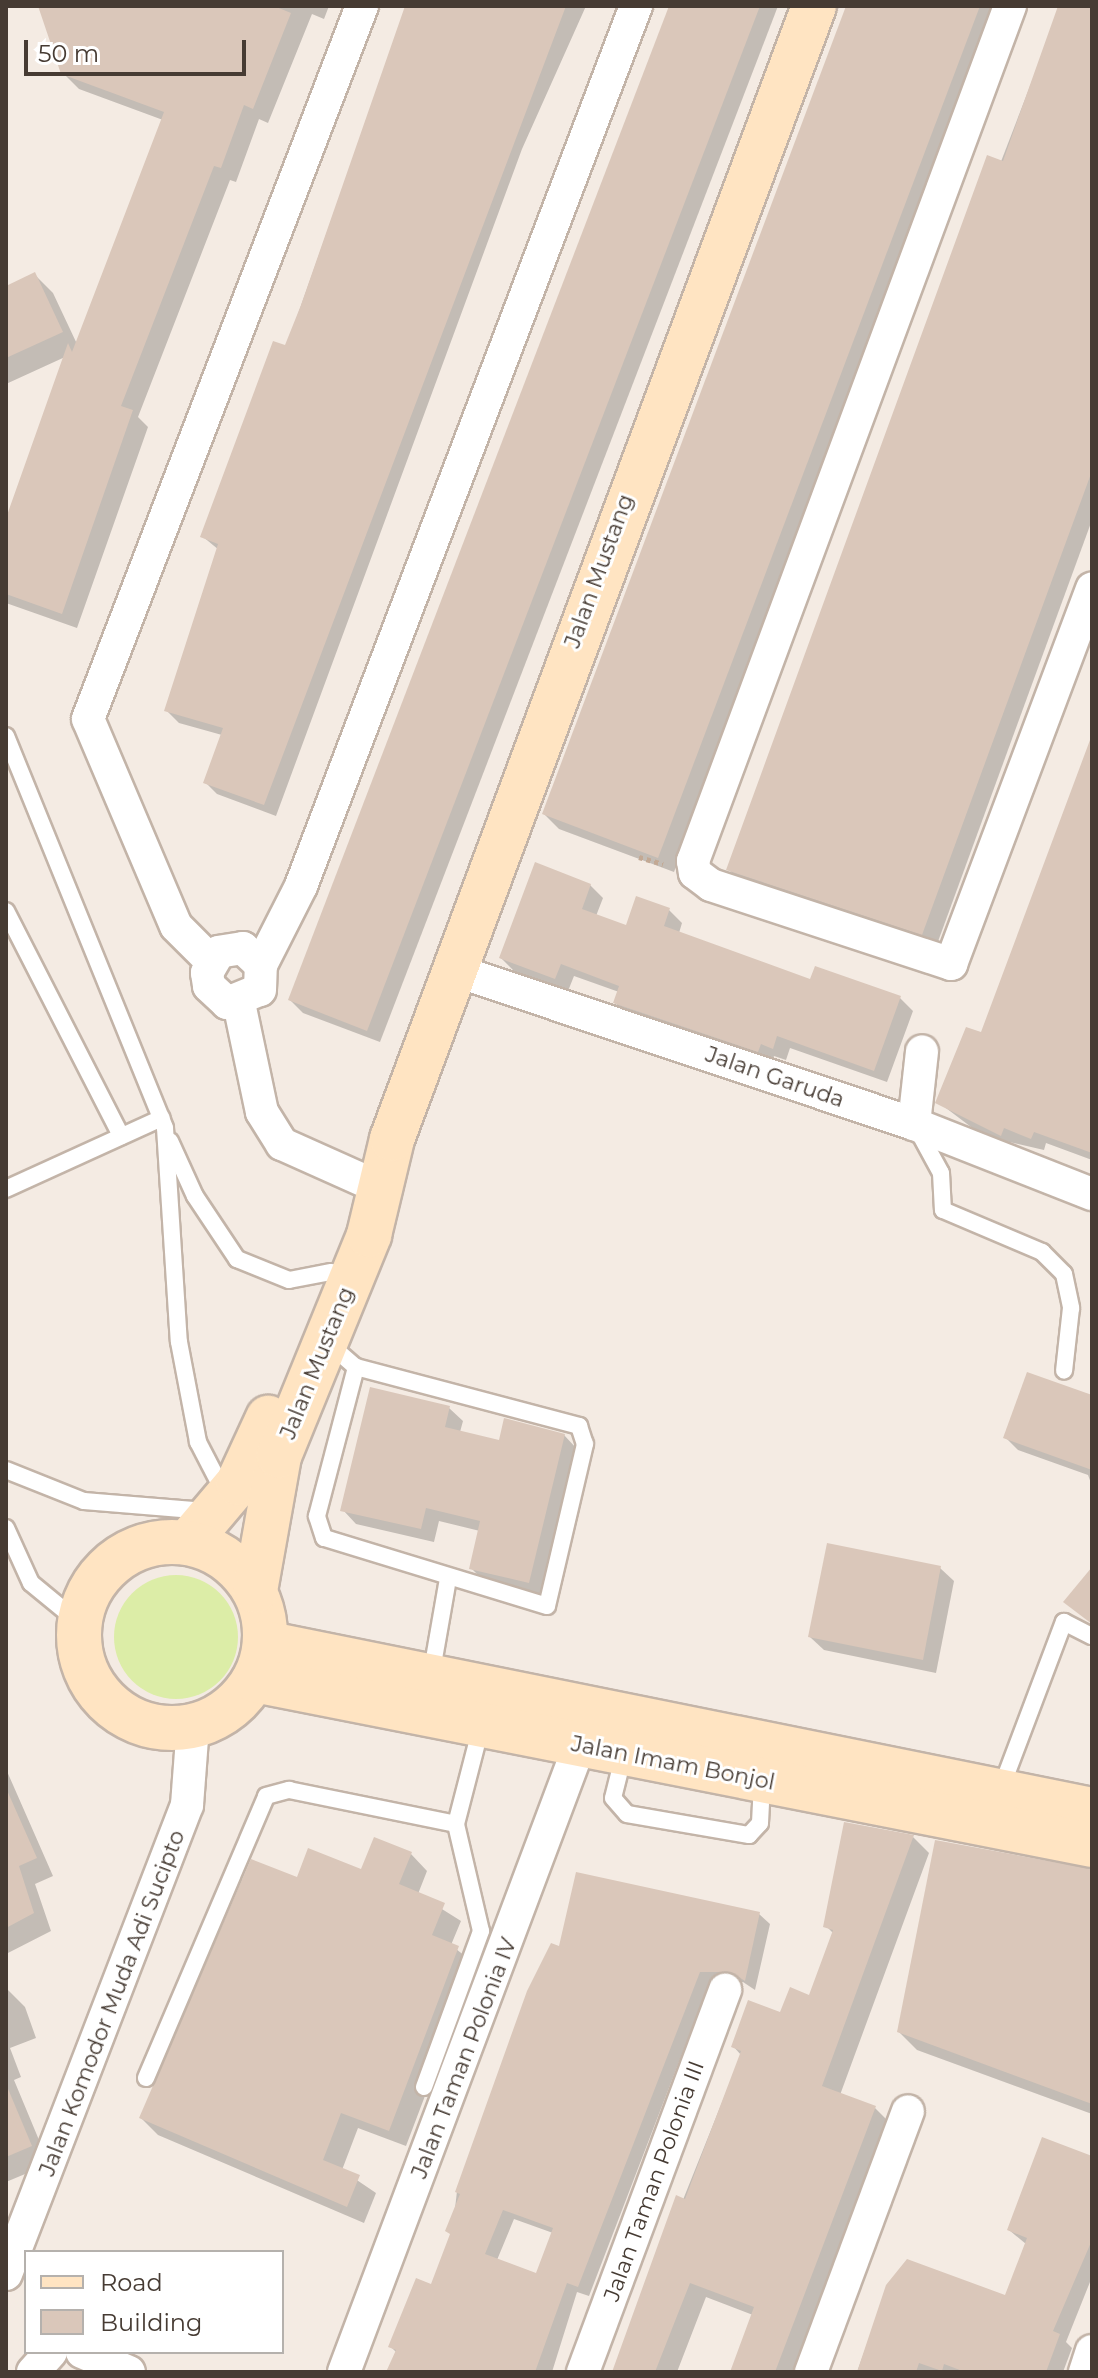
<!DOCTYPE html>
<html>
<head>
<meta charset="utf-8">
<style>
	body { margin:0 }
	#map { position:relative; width:1098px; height:2378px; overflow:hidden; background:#f4ebe3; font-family:Montserrat,sans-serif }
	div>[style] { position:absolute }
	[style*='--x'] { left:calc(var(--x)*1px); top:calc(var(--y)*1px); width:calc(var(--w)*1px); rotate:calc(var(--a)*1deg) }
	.green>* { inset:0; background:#dceda7 }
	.round { border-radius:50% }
	.shadow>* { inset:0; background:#0003 }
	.building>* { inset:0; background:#dac7ba }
	.path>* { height:5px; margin-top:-2.5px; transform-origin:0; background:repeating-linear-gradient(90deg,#c3a994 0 4px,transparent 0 8px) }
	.roads { filter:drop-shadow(2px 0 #c3b4a8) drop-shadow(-2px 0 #c3b4a8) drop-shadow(0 2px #c3b4a8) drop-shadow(0 -2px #c3b4a8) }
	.service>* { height:16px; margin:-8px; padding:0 8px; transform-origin:8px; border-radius:8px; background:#fff }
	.minor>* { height:32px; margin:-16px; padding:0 16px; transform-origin:16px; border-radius:16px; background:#fff }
	.secondary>* { height:44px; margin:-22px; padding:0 22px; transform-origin:22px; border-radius:22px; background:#ffe4c2 }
	.secondary>.ring { margin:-22px; padding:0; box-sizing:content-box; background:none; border:44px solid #ffe4c2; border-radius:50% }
	span { translate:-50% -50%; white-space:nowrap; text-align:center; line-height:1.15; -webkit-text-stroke:6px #fff; paint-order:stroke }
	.street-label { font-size:22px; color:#463b33 }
	.frame { position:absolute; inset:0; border:8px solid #463b33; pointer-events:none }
	.legend { position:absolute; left:24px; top:2250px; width:260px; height:104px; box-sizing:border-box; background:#fff; border:2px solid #b5b1ad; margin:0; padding:10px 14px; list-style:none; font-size:24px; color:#463b33 }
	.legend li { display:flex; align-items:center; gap:16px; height:40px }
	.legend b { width:40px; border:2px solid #b5b1ad }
	.scale { position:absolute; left:24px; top:40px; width:222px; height:36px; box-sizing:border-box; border:4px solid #463b33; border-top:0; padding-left:10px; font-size:24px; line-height:28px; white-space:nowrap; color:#463b33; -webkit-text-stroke:6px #fff; paint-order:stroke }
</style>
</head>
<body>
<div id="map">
	<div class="green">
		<div class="round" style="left:114px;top:1575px;width:124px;height:124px"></div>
	</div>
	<div class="shadow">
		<div style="clip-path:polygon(40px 6px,329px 6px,324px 19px,312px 14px,268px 123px,259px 119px,236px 182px,230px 180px,138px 417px,148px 427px,77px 628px,6px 603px,6px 525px,65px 357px,6px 384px,6px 288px,35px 275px,53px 293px,77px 344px,163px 120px,79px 89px,63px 73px)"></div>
		<div style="clip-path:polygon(407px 6px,586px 6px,522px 149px,276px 816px,217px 794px,205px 782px,222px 735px,179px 723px,167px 711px,219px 550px,202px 536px,286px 348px)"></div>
		<div style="clip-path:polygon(672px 6px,778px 6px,380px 1042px,303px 1013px,290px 1000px)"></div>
		<div style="clip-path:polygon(848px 6px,1000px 6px,674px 872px,559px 829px,544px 814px)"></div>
		<div style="clip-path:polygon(1061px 6px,1092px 6px,1092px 520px,936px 947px,742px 883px,728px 869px)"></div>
		<div style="clip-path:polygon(1092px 738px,1092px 1160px,1046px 1143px,1044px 1150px,983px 1136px,938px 1102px,967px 1029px,982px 1035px)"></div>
		<div style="clip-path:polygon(590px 885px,603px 898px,596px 916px,627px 928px,669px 910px,682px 923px,679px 933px,811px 982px,900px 998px,913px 1011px,887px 1082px,790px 1048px,786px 1060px,774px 1056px,771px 1064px,628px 1016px,615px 1003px,619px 992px,574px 976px,568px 991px,514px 971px,501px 958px)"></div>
		<div style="clip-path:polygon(1092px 1397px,1092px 1486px,1088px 1475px,1018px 1450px,1005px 1437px)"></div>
		<div style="clip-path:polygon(449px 1408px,463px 1421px,460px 1432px,500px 1442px,564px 1435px,577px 1449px,542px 1596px,485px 1582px,471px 1568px,480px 1531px,439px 1521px,434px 1542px,356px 1524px,343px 1510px)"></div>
		<div style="clip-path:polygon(940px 1568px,954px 1581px,936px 1673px,824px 1650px,810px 1637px)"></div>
		<div style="clip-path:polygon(6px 1769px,53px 1876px,35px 1884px,51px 1931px,6px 1954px)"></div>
		<div style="clip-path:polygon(846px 1824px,913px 1837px,929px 1853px,840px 2095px,875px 2108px,891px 2124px,798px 2372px,732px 2372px,753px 2315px,706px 2297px,677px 2372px,614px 2372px,741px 2055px,733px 2046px,810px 1997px,834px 1934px,826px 1926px)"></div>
		<div style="clip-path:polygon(411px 1854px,427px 1871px,418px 1894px,461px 1921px,451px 1945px,475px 1964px,406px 2146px,358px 2128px,342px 2170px,376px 2193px,364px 2223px,158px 2135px,141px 2118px,298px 1880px,362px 1872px)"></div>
		<div style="clip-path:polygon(1092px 1869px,1092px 2114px,917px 2050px,899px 2032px)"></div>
		<div style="clip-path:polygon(evenodd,759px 1914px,770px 1924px,755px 1990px,743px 1982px,710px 1981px,589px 2296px,577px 2292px,552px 2372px,389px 2372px,397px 2353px,391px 2347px,433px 2287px,452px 2235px,457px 2191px,759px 1914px,514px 2219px,553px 2233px,537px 2275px,497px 2260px,514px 2219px)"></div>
		<div style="clip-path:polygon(7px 1989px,25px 2007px,36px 2038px,10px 2048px,21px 2077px,14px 2080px,49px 2164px,6px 2182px)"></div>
		<div style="clip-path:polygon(1092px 2158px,1092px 2277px,1066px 2342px,1072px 2348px,1063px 2372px,857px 2372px,888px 2286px,1006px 2297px,1026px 2244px,1009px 2230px)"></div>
	</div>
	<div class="building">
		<div style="clip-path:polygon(38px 6px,274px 6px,291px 13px,253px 109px,244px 105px,221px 168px,214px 166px,121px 406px,133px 410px,62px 614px,6px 594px,6px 518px,68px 343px,72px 352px,164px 112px,61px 74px)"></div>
		<div style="clip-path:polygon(405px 6px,566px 6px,264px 805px,203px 783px,223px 728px,164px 711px,218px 544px,200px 537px,273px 341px,285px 345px,301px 305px)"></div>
		<div style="clip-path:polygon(669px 6px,760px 6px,367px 1031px,288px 1000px)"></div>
		<div style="clip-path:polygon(846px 6px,980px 6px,658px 858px,542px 814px)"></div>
		<div style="clip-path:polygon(1058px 6px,1092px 6px,1092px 471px,922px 935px,726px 870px,987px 155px,1003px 161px)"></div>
		<div style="clip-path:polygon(35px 272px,63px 332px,6px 358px,6px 286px)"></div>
		<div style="clip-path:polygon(1090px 740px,1092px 740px,1092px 1153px,1034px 1132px,1031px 1139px,1004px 1128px,1001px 1136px,935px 1103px,966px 1027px,981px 1032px)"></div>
		<div style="clip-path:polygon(535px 862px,591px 884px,582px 909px,626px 925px,636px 896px,670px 908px,664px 926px,810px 979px,815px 966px,901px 996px,874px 1071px,777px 1036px,773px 1049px,761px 1044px,758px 1052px,613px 1003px,619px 986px,561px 964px,555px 979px,499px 958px)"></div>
		<div style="clip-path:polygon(1027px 1372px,1092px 1395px,1092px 1470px,1003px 1438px)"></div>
		<div style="clip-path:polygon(370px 1387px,450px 1406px,445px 1427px,499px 1440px,504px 1418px,565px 1434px,529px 1583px,469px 1569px,480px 1521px,426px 1508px,421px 1529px,340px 1511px)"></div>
		<div style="clip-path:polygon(827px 1543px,941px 1566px,923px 1660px,808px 1637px)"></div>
		<div style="clip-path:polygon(1092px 1567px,1092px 1624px,1063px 1602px)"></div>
		<div style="clip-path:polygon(6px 1788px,37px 1858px,19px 1866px,34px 1913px,6px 1928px)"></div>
		<div style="clip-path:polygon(844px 1822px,914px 1835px,822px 2086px,876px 2106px,775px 2372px,730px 2372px,754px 2307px,690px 2283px,655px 2372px,612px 2372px,676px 2195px,685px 2199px,741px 2051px,731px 2047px,748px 2000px,780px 2012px,790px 1987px,809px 1995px,833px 1930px,823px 1927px)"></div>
		<div style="clip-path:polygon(374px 1837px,412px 1852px,399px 1884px,445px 1903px,432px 1935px,459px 1946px,389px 2131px,341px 2113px,323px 2160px,360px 2175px,347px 2207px,139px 2118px,251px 1859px,297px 1877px,308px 1848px,361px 1869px)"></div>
		<div style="clip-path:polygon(935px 1840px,1092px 1869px,1092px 2104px,897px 2032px)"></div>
		<div style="clip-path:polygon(evenodd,576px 1872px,760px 1912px,745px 1981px,731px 1972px,700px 1972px,578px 2287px,567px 2283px,535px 2372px,386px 2372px,396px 2350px,388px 2347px,416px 2278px,431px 2284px,450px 2234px,445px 2231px,460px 2194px,455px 2192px,527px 1991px,551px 1943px,559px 1946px,576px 1872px,503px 2210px,553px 2228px,536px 2273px,485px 2254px,503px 2210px)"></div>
		<div style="clip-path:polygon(6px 2084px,32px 2146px,6px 2157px)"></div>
		<div style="clip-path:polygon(1042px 2137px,1092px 2156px,1092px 2240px,1053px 2331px,1060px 2334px,1046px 2372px,965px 2372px,944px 2364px,942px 2371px,919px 2363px,916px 2372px,857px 2372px,886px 2285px,907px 2259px,1005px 2295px,1027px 2238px,1007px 2230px)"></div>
	</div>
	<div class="path">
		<div style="--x:639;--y:857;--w:25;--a:16"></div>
	</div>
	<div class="roads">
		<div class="service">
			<div style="--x:6;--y:736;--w:423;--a:67.9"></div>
			<div style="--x:165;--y:1128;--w:214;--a:86.3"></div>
			<div style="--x:179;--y:1342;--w:102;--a:79.2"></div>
			<div style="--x:198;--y:1442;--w:59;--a:62.6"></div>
			<div style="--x:6;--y:911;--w:253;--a:62.9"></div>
			<div style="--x:917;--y:1129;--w:50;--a:61.4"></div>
			<div style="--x:941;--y:1173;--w:37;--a:87"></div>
			<div style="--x:943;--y:1210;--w:108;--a:23"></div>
			<div style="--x:1042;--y:1252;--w:31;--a:45"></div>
			<div style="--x:1064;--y:1274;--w:35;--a:78"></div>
			<div style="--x:1071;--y:1308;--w:63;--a:96.3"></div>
			<div style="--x:170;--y:1141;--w:60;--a:65.6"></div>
			<div style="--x:195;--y:1196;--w:76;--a:56.3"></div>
			<div style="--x:237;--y:1259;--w:56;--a:22"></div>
			<div style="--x:289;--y:1280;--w:43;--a:-10.8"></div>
			<div style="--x:6;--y:1189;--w:171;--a:-24.5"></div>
			<div style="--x:328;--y:1343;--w:37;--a:41"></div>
			<div style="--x:356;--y:1367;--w:231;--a:14.8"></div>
			<div style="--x:579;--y:1426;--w:19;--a:72"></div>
			<div style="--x:585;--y:1444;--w:166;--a:103.2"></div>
			<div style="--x:547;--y:1606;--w:233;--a:-163"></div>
			<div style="--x:324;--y:1538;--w:23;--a:-108"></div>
			<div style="--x:317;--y:1516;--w:154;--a:-75.3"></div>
			<div style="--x:6;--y:1470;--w:84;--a:21.7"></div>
			<div style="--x:84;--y:1501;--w:122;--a:4.7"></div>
			<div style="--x:6;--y:1528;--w:60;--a:65.6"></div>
			<div style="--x:31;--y:1583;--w:58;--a:39.4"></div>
			<div style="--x:431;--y:1676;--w:98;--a:-80.1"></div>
			<div style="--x:624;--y:1754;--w:45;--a:104"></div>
			<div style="--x:613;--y:1798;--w:21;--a:49"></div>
			<div style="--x:627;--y:1814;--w:124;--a:9.8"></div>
			<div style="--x:749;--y:1835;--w:16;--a:-47"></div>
			<div style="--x:760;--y:1823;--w:40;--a:-87.1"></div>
			<div style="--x:1000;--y:1791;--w:181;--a:-69.3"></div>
			<div style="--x:1064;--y:1622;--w:31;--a:27"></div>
			<div style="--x:146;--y:2078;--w:306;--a:-66.9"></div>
			<div style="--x:266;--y:1796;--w:24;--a:-15"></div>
			<div style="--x:289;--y:1790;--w:170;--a:11.5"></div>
			<div style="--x:456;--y:1824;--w:100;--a:-75.5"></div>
			<div style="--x:424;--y:2087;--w:166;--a:-69.9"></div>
			<div style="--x:481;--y:1931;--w:110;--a:-103.2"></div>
		</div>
		<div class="minor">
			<div style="--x:1010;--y:6;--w:912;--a:110.34"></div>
			<div style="--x:693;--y:861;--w:12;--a:81"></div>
			<div style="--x:695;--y:873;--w:20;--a:37"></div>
			<div style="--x:711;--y:885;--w:253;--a:18.2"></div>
			<div style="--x:951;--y:964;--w:401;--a:-69.4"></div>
			<div style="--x:211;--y:961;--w:49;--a:-135"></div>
			<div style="--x:176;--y:926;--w:225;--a:-113"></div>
			<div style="--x:88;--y:719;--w:764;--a:-68.98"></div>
			<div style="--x:261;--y:965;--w:25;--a:-137"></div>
			<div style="--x:243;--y:948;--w:24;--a:171"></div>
			<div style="--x:219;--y:952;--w:24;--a:120"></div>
			<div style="--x:207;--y:973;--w:13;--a:81"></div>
			<div style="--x:209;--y:986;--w:25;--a:43"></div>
			<div style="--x:227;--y:1003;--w:35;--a:-22"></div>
			<div style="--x:260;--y:990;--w:25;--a:-88"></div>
			<div style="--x:261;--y:965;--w:89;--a:-63.1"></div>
			<div style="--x:301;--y:886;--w:942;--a:-69.16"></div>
			<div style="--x:454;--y:970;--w:485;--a:18.5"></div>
			<div style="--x:914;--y:1124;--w:191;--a:21.5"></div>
			<div style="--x:239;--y:1003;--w:111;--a:78.1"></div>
			<div style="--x:262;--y:1112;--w:38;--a:58"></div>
			<div style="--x:282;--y:1144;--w:113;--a:24.1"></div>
			<div style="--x:914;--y:1124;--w:73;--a:-83.7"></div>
			<div style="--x:6;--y:2274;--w:503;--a:-68.9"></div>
			<div style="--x:187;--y:1805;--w:79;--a:-85.7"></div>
			<div style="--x:82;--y:2352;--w:51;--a:23.1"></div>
			<div style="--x:33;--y:2372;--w:27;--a:-48"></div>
			<div style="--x:344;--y:2372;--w:671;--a:-69.4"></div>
			<div style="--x:583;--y:2372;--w:408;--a:-69.6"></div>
			<div style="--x:811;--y:2372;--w:278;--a:-69.6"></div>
			<div style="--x:1085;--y:2372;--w:22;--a:-72"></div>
		</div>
		<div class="secondary">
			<div style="--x:189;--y:1541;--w:76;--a:-49.8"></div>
			<div style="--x:238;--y:1483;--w:72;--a:-65.2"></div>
			<div class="ring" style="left:79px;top:1542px;width:142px;height:142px"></div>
			<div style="--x:255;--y:1591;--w:137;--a:-79.9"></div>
			<div style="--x:279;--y:1456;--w:239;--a:-67.8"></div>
			<div style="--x:369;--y:1235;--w:99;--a:-76.5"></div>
			<div style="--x:392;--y:1139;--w:1209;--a:-69.57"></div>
			<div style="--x:265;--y:1643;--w:844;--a:11.42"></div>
			<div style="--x:254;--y:1680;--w:854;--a:11.14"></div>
		</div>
	</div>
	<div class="street-label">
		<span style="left:599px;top:571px;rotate:-70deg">Jalan Mustang</span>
		<span style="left:775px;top:1077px;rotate:19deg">Jalan Garuda</span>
		<span style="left:317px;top:1363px;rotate:-68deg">Jalan Mustang</span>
		<span style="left:673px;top:1763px;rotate:11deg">Jalan Imam Bonjol</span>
		<span style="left:112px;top:2003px;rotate:-69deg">Jalan Komodor Muda Adi Sucipto</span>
		<span style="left:464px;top:2058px;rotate:-69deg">Jalan Taman Polonia IV</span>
		<span style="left:654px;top:2181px;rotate:-70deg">Jalan Taman Polonia III</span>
	</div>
	<div class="frame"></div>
	<ul class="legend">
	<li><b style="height:10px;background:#ffe4c2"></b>Road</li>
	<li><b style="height:22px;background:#dac7ba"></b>Building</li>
	</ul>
	<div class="scale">50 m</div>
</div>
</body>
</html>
